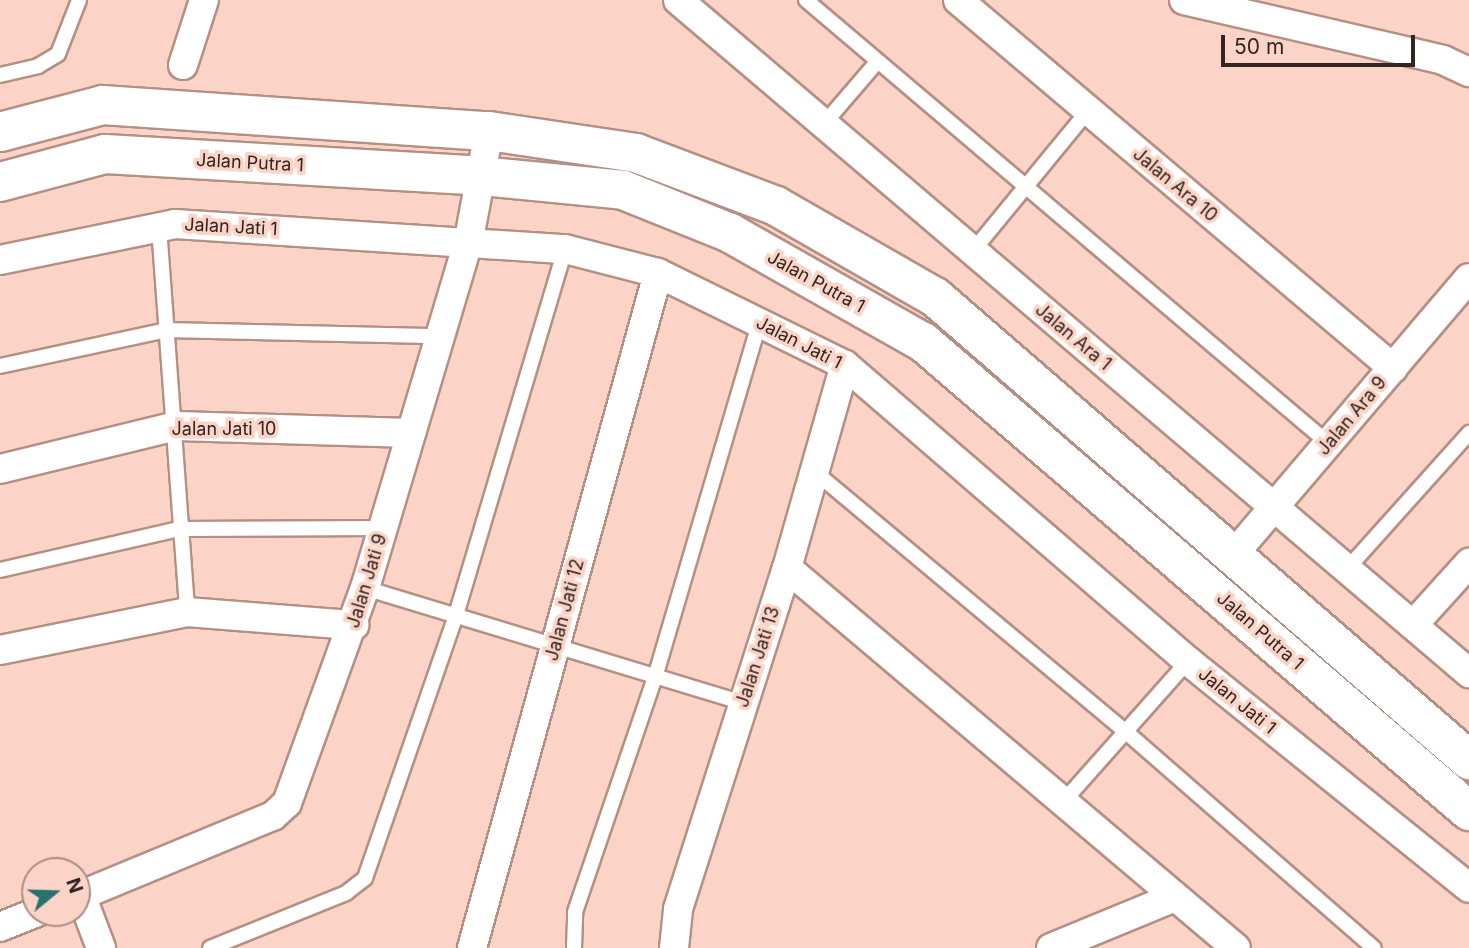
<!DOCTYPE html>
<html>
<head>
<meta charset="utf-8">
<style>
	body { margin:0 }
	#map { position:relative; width:1469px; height:948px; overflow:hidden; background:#fbd4c7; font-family:Inter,sans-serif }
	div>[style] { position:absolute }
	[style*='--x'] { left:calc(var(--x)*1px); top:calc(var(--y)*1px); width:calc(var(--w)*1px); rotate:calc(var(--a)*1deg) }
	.roads { filter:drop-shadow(2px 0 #b49084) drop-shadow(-2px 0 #b49084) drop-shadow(0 2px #b49084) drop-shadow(0 -2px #b49084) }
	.lane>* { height:14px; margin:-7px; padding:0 7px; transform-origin:7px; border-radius:7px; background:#fff }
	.street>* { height:28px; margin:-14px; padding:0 14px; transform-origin:14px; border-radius:14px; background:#fff }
	.secondary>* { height:38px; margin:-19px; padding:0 19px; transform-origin:19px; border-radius:19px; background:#fff }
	span { translate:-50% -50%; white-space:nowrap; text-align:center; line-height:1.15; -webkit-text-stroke:7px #fbd4c7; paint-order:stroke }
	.street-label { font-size:18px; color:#32241f }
	.north { position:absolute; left:21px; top:857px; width:70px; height:70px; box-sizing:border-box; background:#fbd4c7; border:2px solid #ab8e84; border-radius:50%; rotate:71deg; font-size:19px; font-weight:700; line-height:28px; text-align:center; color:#32241f }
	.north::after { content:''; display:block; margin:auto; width:24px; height:32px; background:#2a726d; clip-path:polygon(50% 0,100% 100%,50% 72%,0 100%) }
	.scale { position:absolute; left:1221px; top:35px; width:194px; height:32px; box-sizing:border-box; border:4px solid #32241f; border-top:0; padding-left:9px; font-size:21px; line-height:24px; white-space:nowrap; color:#32241f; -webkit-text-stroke:5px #fbd4c7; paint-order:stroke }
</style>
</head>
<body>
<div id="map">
	<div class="roads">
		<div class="lane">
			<div style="--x:806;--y:0;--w:685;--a:40.32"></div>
			<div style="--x:0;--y:75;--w:39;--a:-13"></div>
			<div style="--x:38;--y:66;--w:23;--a:-31"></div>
			<div style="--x:58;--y:54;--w:58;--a:-68.7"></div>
			<div style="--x:823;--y:125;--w:83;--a:-49.4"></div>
			<div style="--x:159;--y:227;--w:386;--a:85.8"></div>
			<div style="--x:972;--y:252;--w:183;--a:-50.6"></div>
			<div style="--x:0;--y:366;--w:170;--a:-12.2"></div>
			<div style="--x:166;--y:330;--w:274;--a:1.3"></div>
			<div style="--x:814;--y:471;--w:405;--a:39.9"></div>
			<div style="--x:1125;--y:731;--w:330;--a:41.1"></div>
			<div style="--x:1347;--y:569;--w:183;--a:-48.1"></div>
			<div style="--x:0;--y:570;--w:184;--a:-12.9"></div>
			<div style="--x:179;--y:529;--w:204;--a:-0.3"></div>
			<div style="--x:365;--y:588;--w:395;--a:16.9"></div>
			<div style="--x:1063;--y:802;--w:188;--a:-48.4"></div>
			<div style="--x:210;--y:948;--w:147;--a:-22"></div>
			<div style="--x:346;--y:893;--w:24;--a:-38"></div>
			<div style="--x:365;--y:878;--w:278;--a:-70.9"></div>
			<div style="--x:456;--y:615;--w:382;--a:-73.4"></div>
			<div style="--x:574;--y:948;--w:36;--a:-88"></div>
			<div style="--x:575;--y:912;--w:251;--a:-71.2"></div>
			<div style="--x:656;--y:674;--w:366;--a:-73.6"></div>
		</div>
		<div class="street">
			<div style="--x:678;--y:0;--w:1039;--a:40.39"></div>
			<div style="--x:958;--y:0;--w:570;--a:40.23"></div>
			<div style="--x:1184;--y:0;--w:266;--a:13"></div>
			<div style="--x:1443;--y:60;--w:29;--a:25"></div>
			<div style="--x:183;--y:65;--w:68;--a:-72.1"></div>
			<div style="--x:0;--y:260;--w:179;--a:-11.6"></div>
			<div style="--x:175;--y:224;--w:391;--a:3.7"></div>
			<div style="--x:565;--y:249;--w:96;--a:14.5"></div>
			<div style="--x:658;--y:273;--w:208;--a:26.2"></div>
			<div style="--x:845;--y:365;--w:453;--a:40.8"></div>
			<div style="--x:1188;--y:661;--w:361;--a:38.9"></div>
			<div style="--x:0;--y:469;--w:182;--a:-13.7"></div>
			<div style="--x:177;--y:426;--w:234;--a:1.7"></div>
			<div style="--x:1234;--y:554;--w:362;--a:-49.6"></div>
			<div style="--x:787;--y:568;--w:588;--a:40.24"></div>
			<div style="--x:1413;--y:625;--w:84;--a:-47.9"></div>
			<div style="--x:0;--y:650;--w:191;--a:-11.5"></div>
			<div style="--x:187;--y:612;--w:168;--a:4.5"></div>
			<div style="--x:81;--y:895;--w:57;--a:69.3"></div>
			<div style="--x:77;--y:897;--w:212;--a:-22.5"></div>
			<div style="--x:273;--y:816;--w:19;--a:-43"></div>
			<div style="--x:287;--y:803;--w:229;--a:-70.1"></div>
			<div style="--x:365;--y:588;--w:364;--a:-73.4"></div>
			<div style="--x:469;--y:239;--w:110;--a:-79.5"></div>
			<div style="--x:0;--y:927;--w:38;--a:-22"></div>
			<div style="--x:472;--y:948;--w:700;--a:-74.59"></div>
			<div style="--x:674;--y:948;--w:39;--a:-84"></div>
			<div style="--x:678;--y:909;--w:358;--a:-72.3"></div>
			<div style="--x:787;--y:568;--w:211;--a:-74.1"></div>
			<div style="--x:1051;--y:948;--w:134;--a:-22.4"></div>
		</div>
		<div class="secondary">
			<div style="--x:0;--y:132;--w:106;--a:-14.7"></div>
			<div style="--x:103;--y:105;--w:387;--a:3.9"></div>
			<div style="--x:489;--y:131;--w:149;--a:8.5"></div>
			<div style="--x:636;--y:153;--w:150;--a:20.7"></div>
			<div style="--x:776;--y:206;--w:183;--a:29.8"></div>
			<div style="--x:935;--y:297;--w:707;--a:40.93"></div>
			<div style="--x:0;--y:182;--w:109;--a:-14.9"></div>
			<div style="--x:105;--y:154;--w:377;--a:3.3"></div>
			<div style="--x:481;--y:176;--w:143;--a:5.6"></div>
			<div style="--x:623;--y:190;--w:115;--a:21.9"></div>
			<div style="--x:730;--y:233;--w:222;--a:29.5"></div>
			<div style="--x:923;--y:342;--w:720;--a:40.66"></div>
		</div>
	</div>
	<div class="street-label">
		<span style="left:250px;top:163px;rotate:3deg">Jalan Putra 1</span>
		<span style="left:1175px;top:185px;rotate:40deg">Jalan Ara 10</span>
		<span style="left:231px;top:227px;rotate:3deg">Jalan Jati 1</span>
		<span style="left:816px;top:282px;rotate:29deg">Jalan Putra 1</span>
		<span style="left:1073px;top:337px;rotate:40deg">Jalan Ara 1</span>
		<span style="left:799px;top:343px;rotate:27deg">Jalan Jati 1</span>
		<span style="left:1352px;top:416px;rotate:-50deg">Jalan Ara 9</span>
		<span style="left:224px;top:429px">Jalan Jati 10</span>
		<span style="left:367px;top:581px;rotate:-73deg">Jalan Jati 9</span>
		<span style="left:565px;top:610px;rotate:-75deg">Jalan Jati 12</span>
		<span style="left:1260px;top:631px;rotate:41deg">Jalan Putra 1</span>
		<span style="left:758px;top:657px;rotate:-72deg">Jalan Jati 13</span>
		<span style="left:1237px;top:701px;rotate:39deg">Jalan Jati 1</span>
	</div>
	<div class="north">N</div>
	<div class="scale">50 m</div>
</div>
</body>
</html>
